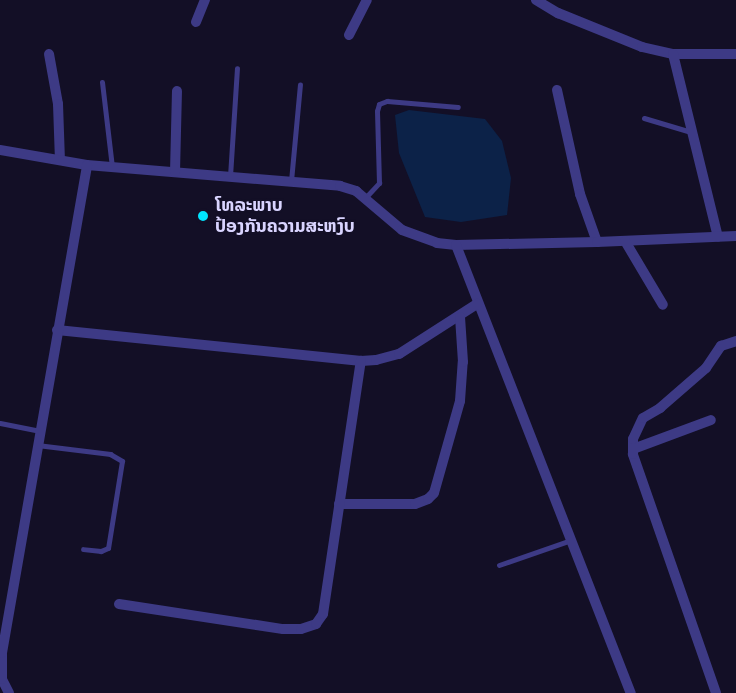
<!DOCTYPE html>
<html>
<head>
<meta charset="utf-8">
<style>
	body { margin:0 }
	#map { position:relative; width:736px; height:693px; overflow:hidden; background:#130f26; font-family:Inter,"Noto Sans Lao",sans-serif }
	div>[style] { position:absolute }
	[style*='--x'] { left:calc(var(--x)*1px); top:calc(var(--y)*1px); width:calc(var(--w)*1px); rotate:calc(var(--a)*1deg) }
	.water>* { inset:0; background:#0c2248 }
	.lane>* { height:5px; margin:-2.5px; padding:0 2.5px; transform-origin:2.5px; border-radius:2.5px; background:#3d3a85 }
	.street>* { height:10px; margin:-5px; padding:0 5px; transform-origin:5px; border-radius:5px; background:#3d3a85 }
	.dots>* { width:16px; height:16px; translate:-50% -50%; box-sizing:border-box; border:3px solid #130f26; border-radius:50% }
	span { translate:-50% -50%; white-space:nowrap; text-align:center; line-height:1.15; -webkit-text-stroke:4.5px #130f26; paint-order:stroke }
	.poi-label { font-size:18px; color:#d9d4ff; font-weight:700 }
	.left { translate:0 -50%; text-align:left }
</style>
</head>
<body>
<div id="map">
	<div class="water">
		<div style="clip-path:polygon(409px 110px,485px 119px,502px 141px,511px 178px,507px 215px,461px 222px,425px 217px,399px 153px,395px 115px)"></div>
	</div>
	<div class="lane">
		<div style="--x:102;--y:82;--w:86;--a:83.3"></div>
		<div style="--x:644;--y:118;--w:49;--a:16.6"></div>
		<div style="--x:230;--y:176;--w:108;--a:-86.3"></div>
		<div style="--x:291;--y:181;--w:97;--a:-84.7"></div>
		<div style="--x:365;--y:198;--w:21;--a:-47"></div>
		<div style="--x:379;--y:183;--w:72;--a:-91.6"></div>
		<div style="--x:377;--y:111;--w:7;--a:-74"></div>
		<div style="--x:379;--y:104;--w:9;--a:-21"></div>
		<div style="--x:387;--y:101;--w:71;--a:4.8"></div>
		<div style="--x:0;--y:423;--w:41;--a:11.3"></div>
		<div style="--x:37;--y:445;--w:74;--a:7"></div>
		<div style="--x:110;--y:454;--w:14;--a:30"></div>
		<div style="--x:122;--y:461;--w:88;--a:99.1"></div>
		<div style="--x:108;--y:548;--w:8;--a:157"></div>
		<div style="--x:101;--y:551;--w:18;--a:-174"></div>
		<div style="--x:499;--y:565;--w:76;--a:-19.1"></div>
	</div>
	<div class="street">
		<div style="--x:536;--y:0;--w:26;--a:31"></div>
		<div style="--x:558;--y:13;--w:91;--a:22"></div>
		<div style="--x:642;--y:47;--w:32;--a:13"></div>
		<div style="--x:673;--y:54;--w:63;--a:0"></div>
		<div style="--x:196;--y:22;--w:24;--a:-68"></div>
		<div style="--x:349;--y:35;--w:39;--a:-63"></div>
		<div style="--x:49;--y:54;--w:51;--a:79.8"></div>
		<div style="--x:58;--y:104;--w:56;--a:88"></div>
		<div style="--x:673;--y:54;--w:188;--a:76.2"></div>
		<div style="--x:557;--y:90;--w:107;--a:77.5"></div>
		<div style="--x:580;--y:194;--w:51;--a:70.5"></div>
		<div style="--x:0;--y:150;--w:88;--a:9.8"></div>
		<div style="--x:87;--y:165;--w:254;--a:4.7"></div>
		<div style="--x:340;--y:186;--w:17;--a:17"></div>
		<div style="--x:356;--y:191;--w:60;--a:40.3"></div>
		<div style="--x:402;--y:230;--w:37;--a:20"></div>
		<div style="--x:437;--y:243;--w:19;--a:6"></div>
		<div style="--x:456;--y:245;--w:141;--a:-1.2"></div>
		<div style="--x:597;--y:242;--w:139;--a:-2.5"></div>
		<div style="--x:175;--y:172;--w:81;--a:-88.6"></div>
		<div style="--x:625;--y:241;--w:74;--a:59.3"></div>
		<div style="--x:456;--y:245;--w:481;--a:68.7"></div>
		<div style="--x:57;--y:330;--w:306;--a:5.8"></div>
		<div style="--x:361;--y:361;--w:15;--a:-4"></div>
		<div style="--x:376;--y:360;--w:24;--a:-15"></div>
		<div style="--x:399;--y:354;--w:93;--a:-32.7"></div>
		<div style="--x:633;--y:449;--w:83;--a:-20.4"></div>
		<div style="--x:339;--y:504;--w:76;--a:0"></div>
		<div style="--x:415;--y:504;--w:14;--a:-21"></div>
		<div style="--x:428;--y:499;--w:8;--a:-45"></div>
		<div style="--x:434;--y:493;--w:96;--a:-74.2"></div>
		<div style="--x:460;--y:401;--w:39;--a:-86"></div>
		<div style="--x:463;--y:362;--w:45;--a:-93.8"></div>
		<div style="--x:119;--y:604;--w:166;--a:8.7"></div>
		<div style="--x:283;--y:629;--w:18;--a:0"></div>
		<div style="--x:301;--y:629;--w:16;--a:-18"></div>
		<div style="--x:316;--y:624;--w:12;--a:-55"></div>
		<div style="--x:323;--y:614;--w:256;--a:-81.5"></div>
		<div style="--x:9;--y:693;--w:16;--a:-117"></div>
		<div style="--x:2;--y:679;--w:26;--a:-90"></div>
		<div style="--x:2;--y:653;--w:495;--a:-80.1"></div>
		<div style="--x:716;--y:693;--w:253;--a:-109.2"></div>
		<div style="--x:633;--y:454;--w:15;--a:-90"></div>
		<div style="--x:633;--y:439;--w:23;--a:-65"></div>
		<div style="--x:643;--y:418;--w:20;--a:-30"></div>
		<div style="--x:660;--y:408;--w:61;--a:-41"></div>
		<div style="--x:706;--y:368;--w:27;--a:-56"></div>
		<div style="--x:721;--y:346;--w:16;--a:-18"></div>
	</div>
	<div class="dots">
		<div style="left:203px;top:216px;background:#00e5ff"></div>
	</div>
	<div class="poi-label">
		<span class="left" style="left:215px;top:216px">ໂທລະພາບ<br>ປ້ອງກັນຄວາມສະຫງົບ</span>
	</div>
</div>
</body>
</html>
